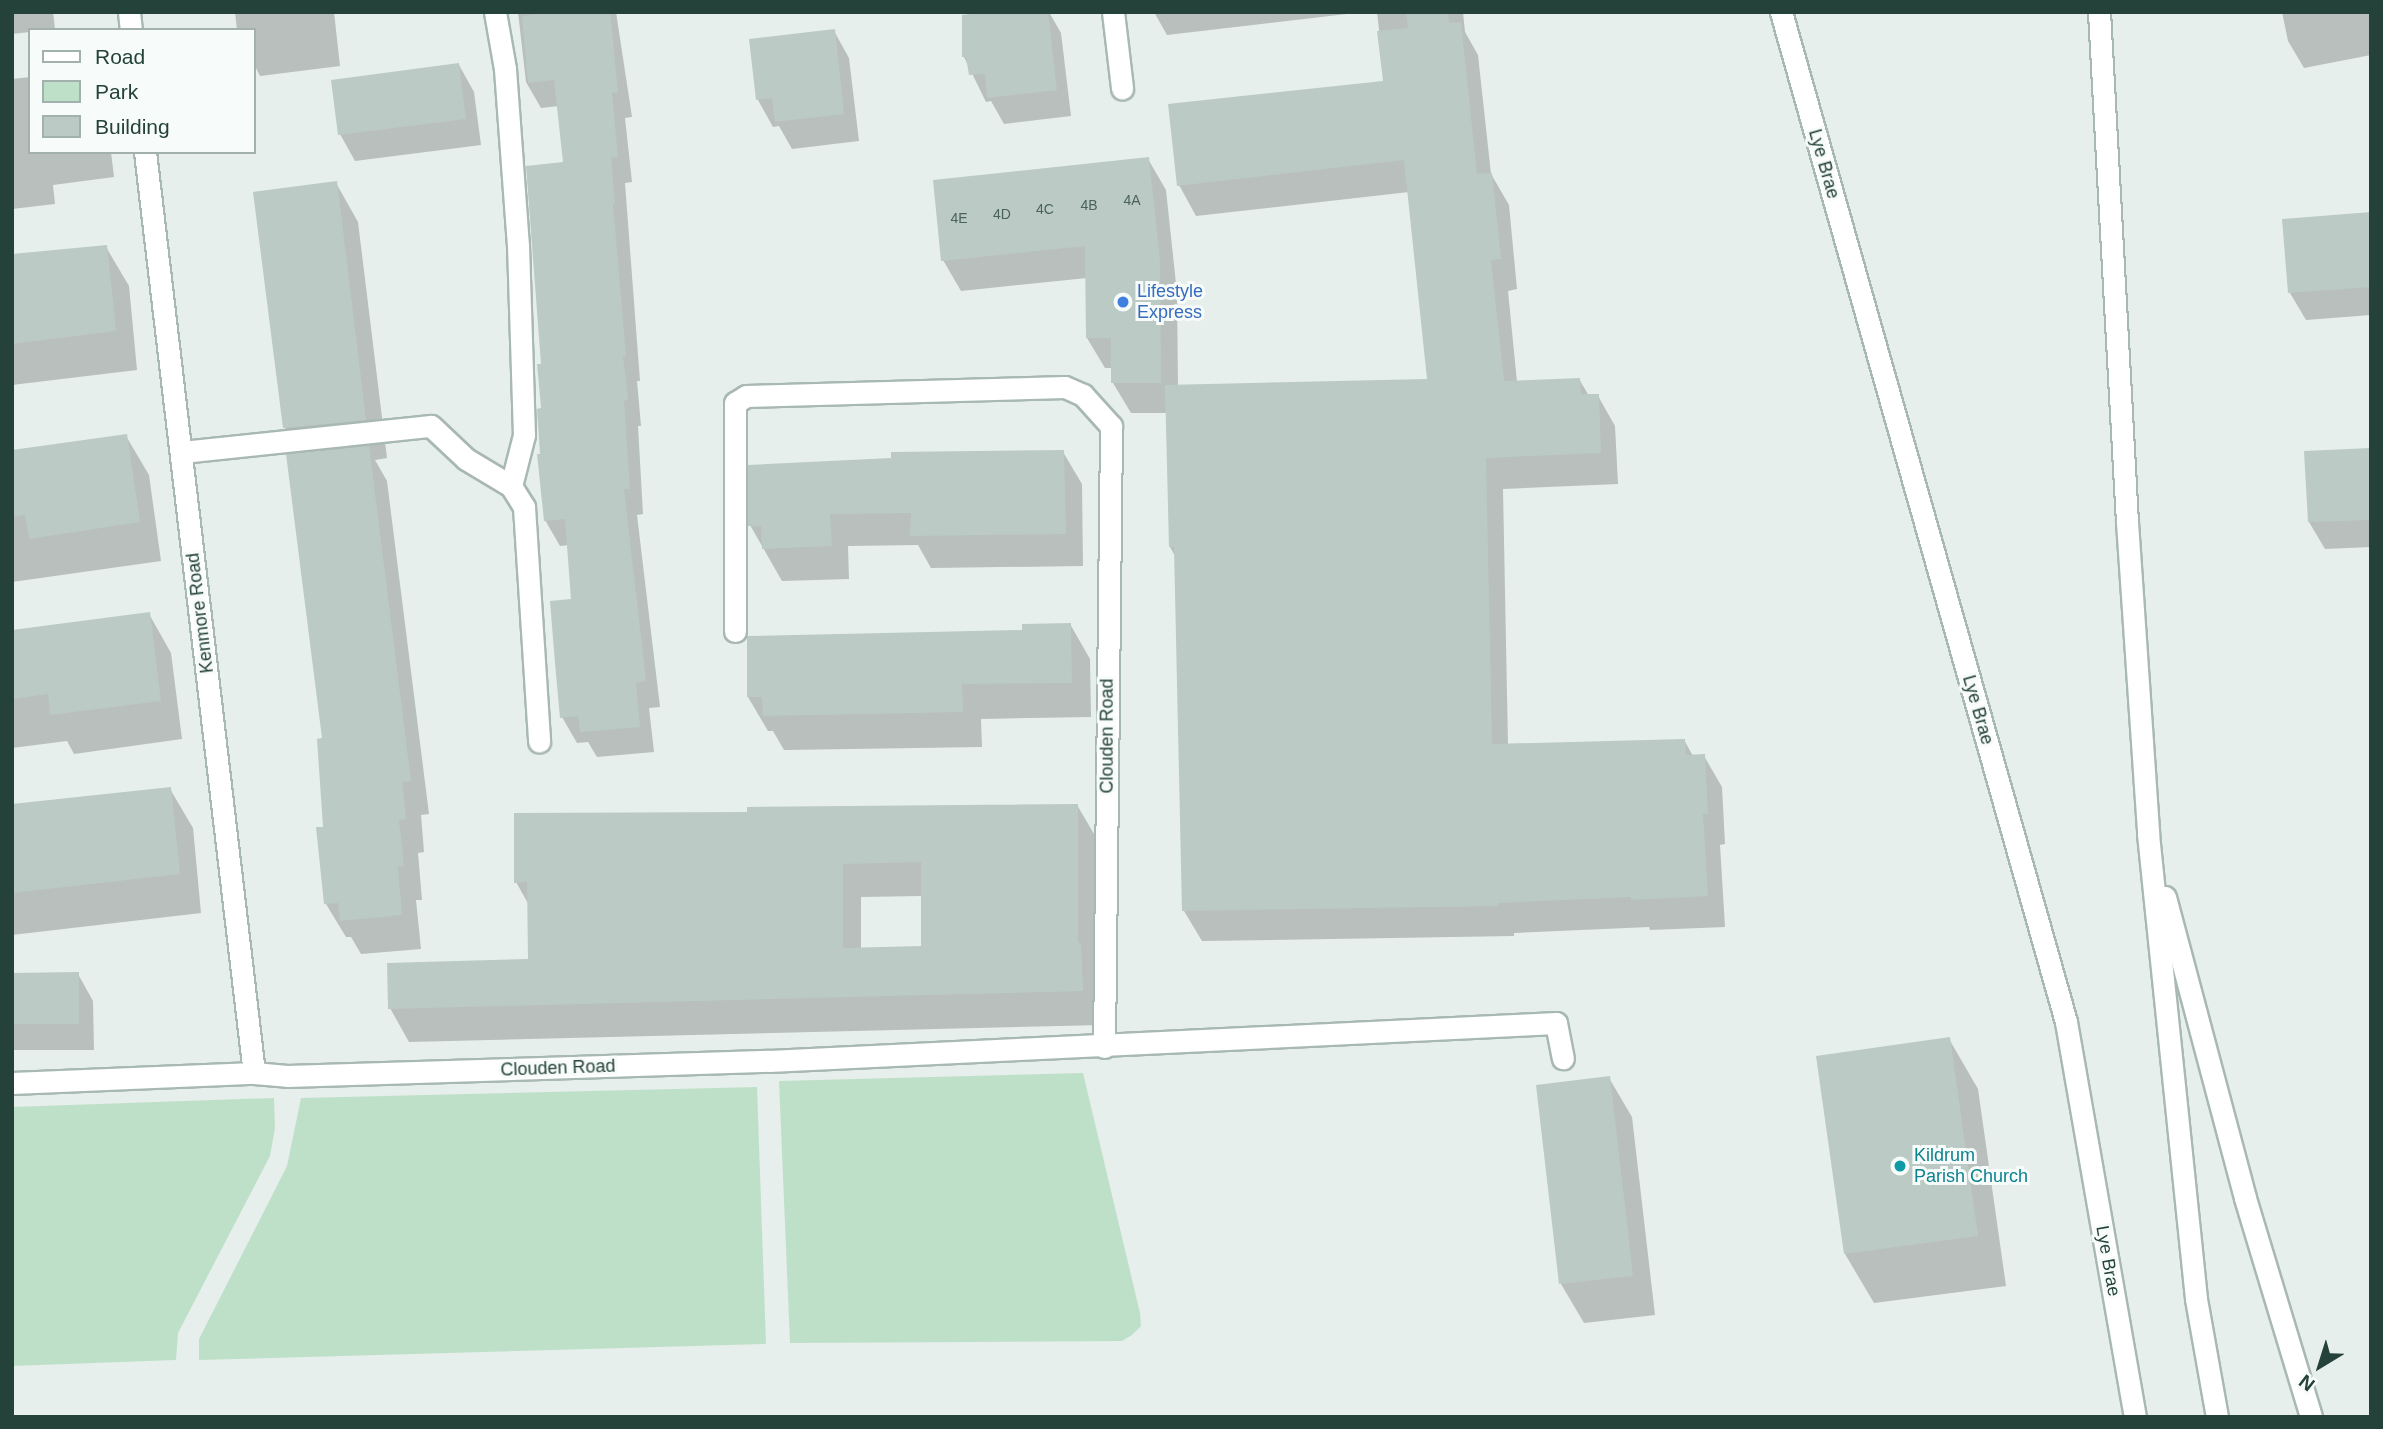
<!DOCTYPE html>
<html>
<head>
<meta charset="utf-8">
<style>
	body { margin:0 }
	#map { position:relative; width:2383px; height:1429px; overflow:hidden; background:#e6efeb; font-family:Helvetica,sans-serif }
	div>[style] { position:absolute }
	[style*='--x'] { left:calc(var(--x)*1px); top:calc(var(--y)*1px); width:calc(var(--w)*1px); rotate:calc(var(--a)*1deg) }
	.green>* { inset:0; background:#bfe0c8 }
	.shadow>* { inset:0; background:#0003 }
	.building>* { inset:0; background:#bbcac4 }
	.roads { filter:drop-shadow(2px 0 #a8b8b2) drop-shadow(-2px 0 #a8b8b2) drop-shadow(0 2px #a8b8b2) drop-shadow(0 -2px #a8b8b2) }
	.lane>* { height:21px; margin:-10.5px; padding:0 10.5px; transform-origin:10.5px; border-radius:10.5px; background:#fff }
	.street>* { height:21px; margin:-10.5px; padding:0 10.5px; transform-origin:10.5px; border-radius:10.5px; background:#fff }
	.secondary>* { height:21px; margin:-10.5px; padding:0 10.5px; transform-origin:10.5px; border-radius:10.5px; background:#fff }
	.dots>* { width:19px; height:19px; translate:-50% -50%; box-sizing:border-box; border:4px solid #f7fbf9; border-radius:50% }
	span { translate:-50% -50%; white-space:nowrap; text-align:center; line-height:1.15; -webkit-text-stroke:6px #f7fbf9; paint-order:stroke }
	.number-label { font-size:14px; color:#4a645c }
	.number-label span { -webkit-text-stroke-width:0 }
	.street-label { font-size:18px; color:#24423a }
	.shop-label { font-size:18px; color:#366cbe }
	.left { translate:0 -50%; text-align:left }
	.culture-label { font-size:18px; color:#0d838f }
	.frame { position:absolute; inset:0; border:14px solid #24423a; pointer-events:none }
	.legend { position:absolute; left:28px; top:28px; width:228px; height:126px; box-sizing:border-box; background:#f7fbf9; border:2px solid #a3b1ad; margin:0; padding:9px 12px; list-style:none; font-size:21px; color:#24423a }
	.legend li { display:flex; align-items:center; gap:14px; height:35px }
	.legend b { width:35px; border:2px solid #a3b1ad }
	.north { position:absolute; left:2285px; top:1331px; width:70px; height:70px; -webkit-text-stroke:5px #f7fbf9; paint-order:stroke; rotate:218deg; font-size:19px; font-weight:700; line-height:28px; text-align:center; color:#24423a }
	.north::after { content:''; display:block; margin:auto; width:24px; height:32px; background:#24423a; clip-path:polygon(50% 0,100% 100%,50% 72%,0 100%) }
</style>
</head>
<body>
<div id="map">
	<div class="green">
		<div style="clip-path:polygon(1083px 1073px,1140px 1313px,1141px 1326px,1132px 1335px,1122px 1341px,790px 1343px,779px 1081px)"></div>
		<div style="clip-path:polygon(757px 1087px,766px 1344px,199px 1360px,199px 1339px,287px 1166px,301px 1098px)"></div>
		<div style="clip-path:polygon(274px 1098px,275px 1128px,270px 1156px,178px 1333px,176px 1360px,12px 1366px,12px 1107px)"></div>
	</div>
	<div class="shadow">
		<div style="clip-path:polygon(12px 12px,53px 12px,55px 29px,12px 34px)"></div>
		<div style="clip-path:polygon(235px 12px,334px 12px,340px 66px,260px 76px,254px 64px,254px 30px,237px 30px)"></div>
		<div style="clip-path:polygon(518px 12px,616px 12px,632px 117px,625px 118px,632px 182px,625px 183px,640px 381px,637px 381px,641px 426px,638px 426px,643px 514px,637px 515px,660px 707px,649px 708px,654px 752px,597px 757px,588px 742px,577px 743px,562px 717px,573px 600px,569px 545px,560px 546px,545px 520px,542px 455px,542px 365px,565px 164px,559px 106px,541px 108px,526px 82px)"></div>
		<div style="clip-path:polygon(998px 12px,1049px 12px,1061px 33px,1071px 116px,1004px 124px,991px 101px,986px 102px,964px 57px)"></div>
		<div style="clip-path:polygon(1154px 12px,1364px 12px,1167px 35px)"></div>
		<div style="clip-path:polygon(1377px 12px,1463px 12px,1465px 32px,1478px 55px,1491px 174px,1509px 205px,1517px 289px,1508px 291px,1517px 382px,1579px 379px,1589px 396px,1598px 396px,1615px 426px,1618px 484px,1503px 489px,1508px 745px,1684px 740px,1693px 756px,1704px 756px,1722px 787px,1725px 844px,1720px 845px,1725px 927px,1650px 930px,1649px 927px,1514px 933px,1514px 936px,1202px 941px,1184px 911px,1175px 556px,1170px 547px,1168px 413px,1131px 413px,1113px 383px,1113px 368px,1105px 368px,1087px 338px,1087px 278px,961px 291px,943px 260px,1148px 159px,1166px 190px,1177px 293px,1178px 387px,1429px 381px,1409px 192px,1196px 216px,1179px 185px,1385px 83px)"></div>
		<div style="clip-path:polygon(2282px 12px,2371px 12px,2371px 55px,2304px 68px,2288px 41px)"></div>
		<div style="clip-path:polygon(834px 31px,849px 58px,859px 141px,792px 149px,779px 126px,773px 127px,758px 100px,751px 40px)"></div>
		<div style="clip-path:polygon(459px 65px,474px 92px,481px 145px,355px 161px,340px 134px)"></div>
		<div style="clip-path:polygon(30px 77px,30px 152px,111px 152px,114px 177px,53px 185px,55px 204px,12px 209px,12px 79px)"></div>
		<div style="clip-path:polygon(336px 183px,358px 222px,387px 458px,375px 460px,387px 481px,429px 814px,421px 815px,424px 852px,418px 853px,422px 900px,416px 900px,421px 949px,361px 954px,351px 937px,346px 937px,326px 904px,324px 740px,300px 455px,285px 428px)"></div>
		<div style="clip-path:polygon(2371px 213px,2371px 315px,2306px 320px,2290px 293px)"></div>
		<div style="clip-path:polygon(106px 247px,129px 286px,137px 370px,12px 385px,12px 256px)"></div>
		<div style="clip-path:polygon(126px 436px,149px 475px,161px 561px,12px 582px,12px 452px)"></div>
		<div style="clip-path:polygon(2371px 450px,2371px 547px,2325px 549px,2309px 522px)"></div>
		<div style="clip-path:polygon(1063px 452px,1082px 484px,1083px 566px,931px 568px,918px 545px,848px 546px,849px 579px,782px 581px,750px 525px,893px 460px)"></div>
		<div style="clip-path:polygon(149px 614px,171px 653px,182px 739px,74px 754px,67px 741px,12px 748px,12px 632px)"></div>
		<div style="clip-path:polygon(1070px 624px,1090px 659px,1091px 717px,981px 719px,982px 747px,784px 750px,773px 731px,768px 731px,748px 697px,1024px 632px)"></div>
		<div style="clip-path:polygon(170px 789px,193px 828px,201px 913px,12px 935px,12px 805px)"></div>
		<div style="clip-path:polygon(evenodd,1077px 805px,1097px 839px,1101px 1025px,409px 1042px,390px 1008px,530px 961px,529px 905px,516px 882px,749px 814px,1077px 805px,922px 896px,923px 948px,861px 949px,861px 897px,922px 896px)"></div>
		<div style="clip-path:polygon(78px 974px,93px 1001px,94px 1050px,12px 1050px,12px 975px)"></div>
		<div style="clip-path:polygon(1949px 1039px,1978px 1089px,2006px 1286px,1874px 1303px,1845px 1254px)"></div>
		<div style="clip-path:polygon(1609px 1078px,1632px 1117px,1655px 1315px,1584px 1323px,1561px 1284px)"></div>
	</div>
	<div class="building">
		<div style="clip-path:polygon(557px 12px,610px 12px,618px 92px,612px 93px,618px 157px,611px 158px,615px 204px,613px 204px,626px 356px,623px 356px,628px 400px,624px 401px,630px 489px,624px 489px,646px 681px,636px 683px,640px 727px,580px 732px,578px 716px,560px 718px,555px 663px,550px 601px,571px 599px,565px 519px,544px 521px,537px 454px,540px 454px,537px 409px,541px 408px,537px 364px,541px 364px,526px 166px,563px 162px,554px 80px,528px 83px,522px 16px)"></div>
		<div style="clip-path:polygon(983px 12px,1048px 12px,1057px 90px,987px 98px,985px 74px,969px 75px,966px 57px,962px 57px,962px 15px)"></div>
		<div style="clip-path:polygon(1406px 12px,1448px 12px,1449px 23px,1461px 22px,1477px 174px,1492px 173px,1501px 259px,1491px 260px,1504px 381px,1580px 378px,1581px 394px,1599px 394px,1601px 453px,1486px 458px,1492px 744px,1685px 739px,1686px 755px,1705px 754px,1708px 814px,1703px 814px,1708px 896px,1631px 900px,1631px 897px,1498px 903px,1498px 906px,1182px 911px,1174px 547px,1169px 547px,1165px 385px,1427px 379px,1404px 160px,1177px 186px,1168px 104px,1383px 81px,1377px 31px,1408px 28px)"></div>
		<div style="clip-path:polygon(835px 29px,844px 114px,775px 122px,772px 98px,756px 100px,749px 39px)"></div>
		<div style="clip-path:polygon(459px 63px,466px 119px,338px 135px,331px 80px)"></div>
		<div style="clip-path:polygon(1149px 157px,1160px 261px,1161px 383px,1111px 383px,1111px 338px,1086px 338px,1085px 246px,941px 261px,933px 180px)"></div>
		<div style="clip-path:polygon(337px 181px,366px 420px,283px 428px,253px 192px)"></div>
		<div style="clip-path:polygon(2371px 212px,2371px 287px,2288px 293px,2282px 219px)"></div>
		<div style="clip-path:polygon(107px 245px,116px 331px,12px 344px,12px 254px)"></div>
		<div style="clip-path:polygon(127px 434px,140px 522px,29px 539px,25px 515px,12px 517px,12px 450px)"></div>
		<div style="clip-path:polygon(369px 446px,411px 781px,402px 782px,406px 819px,399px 820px,404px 866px,398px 867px,402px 915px,340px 921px,338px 903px,324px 904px,316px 827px,323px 827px,317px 739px,322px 738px,286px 454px)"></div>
		<div style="clip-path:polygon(2371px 448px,2371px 520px,2308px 522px,2304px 451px)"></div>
		<div style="clip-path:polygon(1064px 450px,1066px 534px,910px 536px,911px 513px,830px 514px,832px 546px,762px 549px,761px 526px,748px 526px,748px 465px,891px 458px,891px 452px)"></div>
		<div style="clip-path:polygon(150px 612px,161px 701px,50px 715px,48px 694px,12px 699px,12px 630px)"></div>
		<div style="clip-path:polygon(1071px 623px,1072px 683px,962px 684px,963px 712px,763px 716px,762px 697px,747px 697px,747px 636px,1022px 630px,1022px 624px)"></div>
		<div style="clip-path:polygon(171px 787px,180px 874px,12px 893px,12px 804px)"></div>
		<div style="clip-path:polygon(evenodd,1078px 804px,1078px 943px,1081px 943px,1083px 991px,388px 1009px,387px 963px,528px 959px,527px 882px,514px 883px,514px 813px,747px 812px,747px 807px,1078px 804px,921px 862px,921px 946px,843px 948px,843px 864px,921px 862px)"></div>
		<div style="clip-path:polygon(79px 972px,79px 1024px,12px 1024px,12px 973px)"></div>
		<div style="clip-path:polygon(1950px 1037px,1978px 1236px,1844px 1254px,1816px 1056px)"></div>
		<div style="clip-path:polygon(1610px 1076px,1633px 1276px,1559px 1284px,1536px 1085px)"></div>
	</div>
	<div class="roads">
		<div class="lane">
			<div style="--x:495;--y:12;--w:58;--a:80"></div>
			<div style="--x:505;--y:69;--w:176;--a:85.8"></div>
			<div style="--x:518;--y:245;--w:190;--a:88.2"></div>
			<div style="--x:524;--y:435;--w:53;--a:104.3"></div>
			<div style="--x:182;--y:452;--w:250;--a:-6"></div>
			<div style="--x:431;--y:426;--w:48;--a:43.3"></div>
			<div style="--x:466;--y:459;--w:52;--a:31"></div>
			<div style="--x:511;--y:486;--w:25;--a:58"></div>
			<div style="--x:524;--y:507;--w:235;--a:86.3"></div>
			<div style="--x:735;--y:631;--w:228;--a:-90"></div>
			<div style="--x:735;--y:403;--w:13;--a:-32"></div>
			<div style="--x:746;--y:396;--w:319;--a:-1.6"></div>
			<div style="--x:1065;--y:387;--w:20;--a:24"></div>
			<div style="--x:1083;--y:395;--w:42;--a:47.9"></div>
		</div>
		<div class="street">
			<div style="--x:129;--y:12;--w:18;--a:84"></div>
			<div style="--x:1113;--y:12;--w:77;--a:83.2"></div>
			<div style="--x:145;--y:152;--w:927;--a:83.25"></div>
			<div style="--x:1104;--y:1047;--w:621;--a:-89.35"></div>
			<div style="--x:12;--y:1083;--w:242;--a:-2.4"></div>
			<div style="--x:254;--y:1073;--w:33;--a:5"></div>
			<div style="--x:287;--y:1076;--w:482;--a:-1.8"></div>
			<div style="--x:769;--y:1061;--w:788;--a:-2.76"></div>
			<div style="--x:1556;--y:1023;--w:36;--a:79"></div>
		</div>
		<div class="secondary">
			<div style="--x:1781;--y:12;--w:1049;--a:74.24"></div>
			<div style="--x:2066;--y:1022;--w:401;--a:80.1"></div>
			<div style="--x:2099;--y:12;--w:511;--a:86.86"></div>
			<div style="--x:2127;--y:522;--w:313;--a:86.1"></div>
			<div style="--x:2148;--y:834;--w:467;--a:84.1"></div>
			<div style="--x:2196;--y:1299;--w:120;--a:79.9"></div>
			<div style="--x:2165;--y:897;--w:311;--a:75.1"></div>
			<div style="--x:2245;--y:1198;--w:229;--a:73.2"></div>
		</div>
	</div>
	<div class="dots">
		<div style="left:1123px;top:302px;background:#3f7fe0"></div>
		<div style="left:1900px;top:1166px;background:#0f9aa8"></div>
	</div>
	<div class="number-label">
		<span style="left:1132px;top:200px">4A</span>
		<span style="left:1089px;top:205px">4B</span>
		<span style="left:1045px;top:209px">4C</span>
		<span style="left:1002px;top:214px">4D</span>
		<span style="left:959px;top:218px">4E</span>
	</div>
	<div class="street-label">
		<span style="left:1824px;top:164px;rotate:74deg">Lye Brae</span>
		<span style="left:200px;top:613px;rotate:-97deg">Kenmore Road</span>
		<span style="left:1978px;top:710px;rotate:74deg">Lye Brae</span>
		<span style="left:1107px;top:736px;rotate:-90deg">Clouden Road</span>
		<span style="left:558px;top:1068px;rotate:-2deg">Clouden Road</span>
		<span style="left:2108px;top:1261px;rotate:80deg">Lye Brae</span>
	</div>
	<div class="shop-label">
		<span class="left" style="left:1137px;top:302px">Lifestyle<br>Express</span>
	</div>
	<div class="culture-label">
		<span class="left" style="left:1914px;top:1166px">Kildrum<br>Parish Church</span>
	</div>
	<div class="frame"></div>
	<ul class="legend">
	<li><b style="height:9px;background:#fff"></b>Road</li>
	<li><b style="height:19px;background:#bfe0c8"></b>Park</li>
	<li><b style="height:19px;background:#bbcac4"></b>Building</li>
	</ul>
	<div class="north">N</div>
</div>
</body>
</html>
